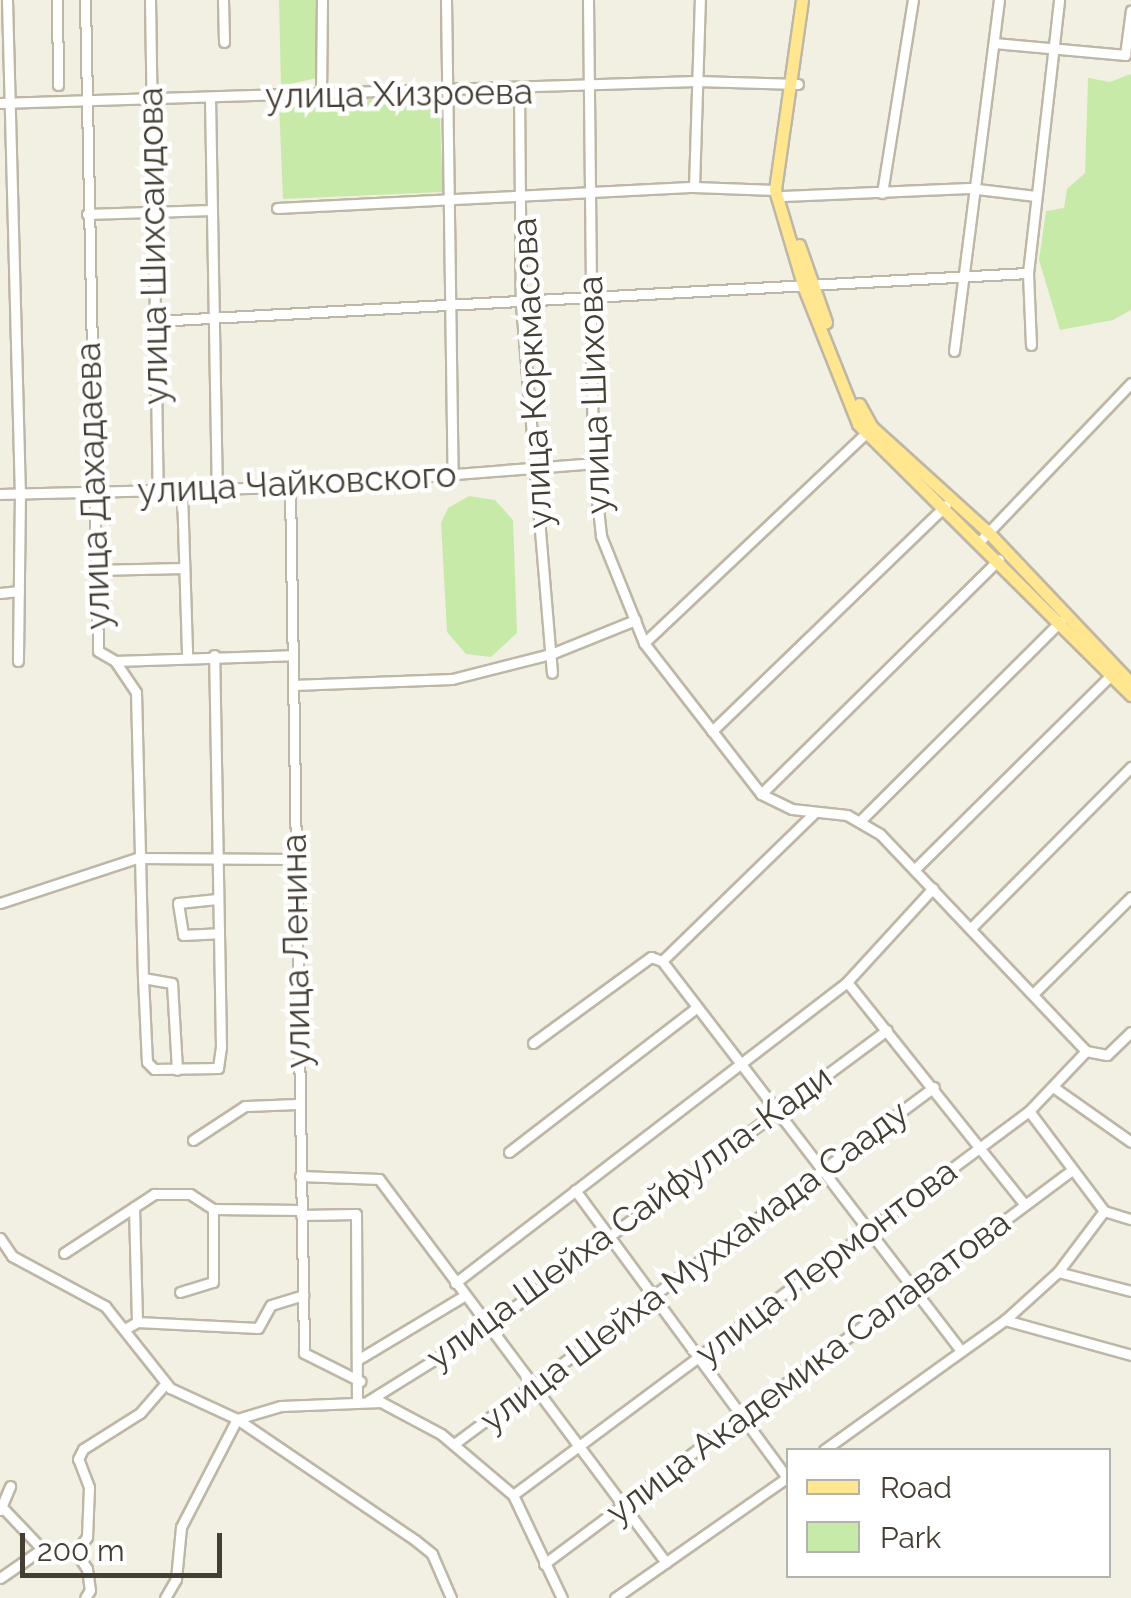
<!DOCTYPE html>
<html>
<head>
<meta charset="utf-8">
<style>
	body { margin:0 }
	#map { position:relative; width:1131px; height:1598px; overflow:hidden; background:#f2efe3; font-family:Raleway,sans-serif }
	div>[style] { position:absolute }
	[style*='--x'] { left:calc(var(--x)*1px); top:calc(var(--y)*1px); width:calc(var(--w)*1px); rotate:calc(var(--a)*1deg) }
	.green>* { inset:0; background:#c8eaa8 }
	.roads { filter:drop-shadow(2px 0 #beb7a5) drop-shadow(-2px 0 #beb7a5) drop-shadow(0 2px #beb7a5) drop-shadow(0 -2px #beb7a5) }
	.minor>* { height:9px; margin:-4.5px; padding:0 4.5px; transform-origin:4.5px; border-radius:4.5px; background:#fff }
	.major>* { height:11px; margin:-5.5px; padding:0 5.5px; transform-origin:5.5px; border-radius:5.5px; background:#ffe68f }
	span { translate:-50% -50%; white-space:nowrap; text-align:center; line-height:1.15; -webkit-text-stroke:9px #fff; paint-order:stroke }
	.street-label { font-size:35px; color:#443e33 }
	.legend { position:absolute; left:786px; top:1448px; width:325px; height:130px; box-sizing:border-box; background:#fff; border:2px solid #b4b2ad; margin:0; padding:12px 18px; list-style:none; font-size:30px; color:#443e33 }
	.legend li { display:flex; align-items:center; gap:20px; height:50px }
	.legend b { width:50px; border:2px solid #b4b2ad }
	.scale { position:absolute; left:20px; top:1533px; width:202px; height:45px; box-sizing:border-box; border:5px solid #443e33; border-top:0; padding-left:12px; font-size:30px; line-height:35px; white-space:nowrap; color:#443e33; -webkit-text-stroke:8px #fff; paint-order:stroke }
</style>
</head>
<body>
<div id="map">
	<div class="green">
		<div style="clip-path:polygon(279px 0,318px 0,317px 78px,281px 86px)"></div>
		<div style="clip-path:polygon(1131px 74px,1131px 310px,1113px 320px,1060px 330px,1039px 260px,1046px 211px,1064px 208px,1067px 189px,1085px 173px,1088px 78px,1110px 82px)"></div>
		<div style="clip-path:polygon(439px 96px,443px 192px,283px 199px,279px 103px)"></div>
		<div style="clip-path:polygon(469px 496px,495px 500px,513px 520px,517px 633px,491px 657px,466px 654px,447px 632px,441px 523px,448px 508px)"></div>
	</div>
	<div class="roads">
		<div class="minor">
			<div style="--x:7;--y:0;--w:493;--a:88.5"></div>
			<div style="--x:20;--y:493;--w:168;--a:90.7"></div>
			<div style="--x:57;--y:0;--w:85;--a:89.3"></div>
			<div style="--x:85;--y:0;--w:651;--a:88.86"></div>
			<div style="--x:98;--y:651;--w:20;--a:30"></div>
			<div style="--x:115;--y:661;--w:37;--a:56"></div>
			<div style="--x:136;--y:692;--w:286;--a:88.6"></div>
			<div style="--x:143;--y:978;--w:84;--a:87.3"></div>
			<div style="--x:147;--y:1062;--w:10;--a:45"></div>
			<div style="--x:154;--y:1069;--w:64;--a:-0.9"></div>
			<div style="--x:218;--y:1068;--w:21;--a:-82"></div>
			<div style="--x:221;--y:1047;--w:392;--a:-91"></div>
			<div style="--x:150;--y:0;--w:493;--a:89.1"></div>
			<div style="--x:223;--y:0;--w:42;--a:88.6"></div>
			<div style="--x:446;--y:0;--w:476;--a:89.2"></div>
			<div style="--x:588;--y:0;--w:463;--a:89.4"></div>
			<div style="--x:593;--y:463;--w:73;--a:83.7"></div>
			<div style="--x:601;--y:536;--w:115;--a:68.1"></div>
			<div style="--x:644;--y:643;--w:191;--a:52.2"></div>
			<div style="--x:761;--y:794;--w:34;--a:26"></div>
			<div style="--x:792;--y:809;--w:55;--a:6.2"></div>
			<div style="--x:847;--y:815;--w:38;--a:30"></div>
			<div style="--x:880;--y:834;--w:299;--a:46.5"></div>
			<div style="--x:994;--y:43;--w:132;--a:5.2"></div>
			<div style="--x:1125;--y:55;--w:45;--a:-82.4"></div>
			<div style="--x:519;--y:91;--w:213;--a:89.5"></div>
			<div style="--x:521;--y:304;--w:370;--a:85.2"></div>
			<div style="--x:321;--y:95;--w:95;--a:-89.4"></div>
			<div style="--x:210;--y:98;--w:392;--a:89"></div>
			<div style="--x:0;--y:103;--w:696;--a:-1.81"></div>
			<div style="--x:696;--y:81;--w:102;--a:1.7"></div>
			<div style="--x:694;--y:187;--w:187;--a:-88.2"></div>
			<div style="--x:882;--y:193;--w:195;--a:-80.9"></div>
			<div style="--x:783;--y:196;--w:186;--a:-2.5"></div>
			<div style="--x:969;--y:188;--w:67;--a:6.8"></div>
			<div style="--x:277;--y:208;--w:418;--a:-2.9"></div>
			<div style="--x:694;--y:187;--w:81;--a:2.1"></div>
			<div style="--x:87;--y:214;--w:125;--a:-1.8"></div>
			<div style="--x:155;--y:321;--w:874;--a:-3.15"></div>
			<div style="--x:1031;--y:345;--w:72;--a:-92.4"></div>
			<div style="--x:1028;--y:273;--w:275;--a:-83.5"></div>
			<div style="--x:954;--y:351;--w:354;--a:-82.7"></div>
			<div style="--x:290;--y:487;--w:866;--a:89.07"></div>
			<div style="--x:304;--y:1353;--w:63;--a:26.6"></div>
			<div style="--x:182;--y:492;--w:163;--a:88.2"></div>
			<div style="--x:0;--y:494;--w:290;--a:-1.4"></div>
			<div style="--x:290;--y:487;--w:304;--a:-4.5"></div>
			<div style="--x:981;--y:540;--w:217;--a:-46.3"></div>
			<div style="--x:93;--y:570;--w:91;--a:-1.3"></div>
			<div style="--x:0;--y:593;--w:19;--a:-6"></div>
			<div style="--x:644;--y:643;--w:311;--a:-43.4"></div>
			<div style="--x:115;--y:661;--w:177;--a:-1.9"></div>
			<div style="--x:293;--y:685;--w:159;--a:-2.2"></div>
			<div style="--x:452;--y:679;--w:102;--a:-14.2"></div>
			<div style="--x:551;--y:654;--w:91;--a:-22"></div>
			<div style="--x:712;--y:731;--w:325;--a:-44"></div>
			<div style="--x:761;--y:794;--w:334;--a:-44.6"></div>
			<div style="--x:861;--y:820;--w:282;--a:-44.9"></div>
			<div style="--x:916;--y:868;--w:276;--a:-44.7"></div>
			<div style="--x:217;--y:899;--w:39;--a:174"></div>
			<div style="--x:178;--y:903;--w:32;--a:81"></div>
			<div style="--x:183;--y:935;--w:35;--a:-3"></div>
			<div style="--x:0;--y:903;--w:144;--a:-18.2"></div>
			<div style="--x:137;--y:858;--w:157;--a:0.4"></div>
			<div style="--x:972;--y:927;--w:226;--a:-45.2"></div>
			<div style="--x:662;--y:961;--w:489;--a:52.5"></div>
			<div style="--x:143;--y:978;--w:29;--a:10"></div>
			<div style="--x:172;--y:983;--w:87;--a:86.7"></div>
			<div style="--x:847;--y:982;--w:285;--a:51.4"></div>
			<div style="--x:1035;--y:992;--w:135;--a:-44.7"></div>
			<div style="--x:533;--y:1043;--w:146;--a:-36.1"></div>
			<div style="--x:651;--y:957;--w:12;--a:20"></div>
			<div style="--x:662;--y:961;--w:211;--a:-44.2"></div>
			<div style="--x:1086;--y:1051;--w:21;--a:11"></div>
			<div style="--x:1107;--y:1055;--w:33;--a:-44"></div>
			<div style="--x:1056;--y:1089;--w:92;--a:35.2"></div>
			<div style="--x:1029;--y:1111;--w:125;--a:53.1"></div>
			<div style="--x:1104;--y:1211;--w:28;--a:17"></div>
			<div style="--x:193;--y:1140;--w:62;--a:-33.2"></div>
			<div style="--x:245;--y:1106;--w:54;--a:-2.1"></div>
			<div style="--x:509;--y:1152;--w:237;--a:-37.6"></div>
			<div style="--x:300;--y:1176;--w:79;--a:2.2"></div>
			<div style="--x:379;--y:1179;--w:479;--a:53.2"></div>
			<div style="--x:575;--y:1190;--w:358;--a:53.6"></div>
			<div style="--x:134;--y:1207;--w:115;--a:88.5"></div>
			<div style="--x:301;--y:1215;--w:55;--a:-1"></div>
			<div style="--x:356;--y:1214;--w:186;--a:89.7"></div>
			<div style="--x:0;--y:1238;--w:22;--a:56"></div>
			<div style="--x:12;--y:1256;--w:106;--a:28.3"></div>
			<div style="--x:105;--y:1306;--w:105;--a:51.6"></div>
			<div style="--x:170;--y:1388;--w:74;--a:24.8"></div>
			<div style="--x:237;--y:1419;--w:215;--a:34.2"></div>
			<div style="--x:415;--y:1540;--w:22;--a:39"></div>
			<div style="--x:432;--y:1554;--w:48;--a:66.6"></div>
			<div style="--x:64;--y:1253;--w:108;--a:-33.2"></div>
			<div style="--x:154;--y:1194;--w:36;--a:0"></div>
			<div style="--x:190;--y:1194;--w:27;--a:33"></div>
			<div style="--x:213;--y:1209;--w:88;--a:0.7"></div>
			<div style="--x:1058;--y:1272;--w:75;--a:14.6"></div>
			<div style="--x:455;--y:1283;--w:494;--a:-37.5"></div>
			<div style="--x:847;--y:982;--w:127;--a:-47.5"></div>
			<div style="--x:180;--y:1292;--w:34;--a:-17"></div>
			<div style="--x:213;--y:1282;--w:73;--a:-90"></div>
			<div style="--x:1005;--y:1320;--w:131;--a:15.5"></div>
			<div style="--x:125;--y:1329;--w:14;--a:-30"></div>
			<div style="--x:137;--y:1322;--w:121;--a:2.8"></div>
			<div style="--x:258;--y:1328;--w:26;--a:-61"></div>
			<div style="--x:271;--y:1305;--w:34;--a:-17"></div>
			<div style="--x:359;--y:1359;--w:122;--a:-31"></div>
			<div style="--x:368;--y:1401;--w:140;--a:-31.9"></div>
			<div style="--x:487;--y:1327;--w:498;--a:-36.6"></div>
			<div style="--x:237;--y:1419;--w:46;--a:-16.5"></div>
			<div style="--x:281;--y:1406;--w:100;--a:-2.3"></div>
			<div style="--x:381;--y:1402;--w:68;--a:28.1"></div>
			<div style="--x:441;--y:1434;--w:94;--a:40.3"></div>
			<div style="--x:513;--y:1495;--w:114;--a:64.6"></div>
			<div style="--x:454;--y:1444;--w:598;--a:-36.64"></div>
			<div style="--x:824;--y:1450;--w:223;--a:-35.7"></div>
			<div style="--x:1005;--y:1320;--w:72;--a:-42.2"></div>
			<div style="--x:1058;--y:1272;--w:76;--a:-53"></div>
			<div style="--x:513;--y:1495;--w:643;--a:-36.66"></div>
			<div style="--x:1029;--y:1111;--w:83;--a:-46.5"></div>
			<div style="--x:2;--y:1507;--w:58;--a:46.4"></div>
			<div style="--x:42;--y:1549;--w:34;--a:5"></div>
			<div style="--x:0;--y:1510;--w:26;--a:-67"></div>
			<div style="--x:76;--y:1552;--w:19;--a:-54"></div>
			<div style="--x:87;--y:1537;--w:50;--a:-87.7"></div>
			<div style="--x:89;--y:1487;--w:30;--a:-111"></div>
			<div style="--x:78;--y:1459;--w:11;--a:-63"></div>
			<div style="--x:83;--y:1449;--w:67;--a:-32.3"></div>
			<div style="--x:140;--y:1413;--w:38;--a:-49"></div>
			<div style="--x:76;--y:1552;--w:20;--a:57"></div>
			<div style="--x:87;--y:1569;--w:21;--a:82"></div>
			<div style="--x:90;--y:1590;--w:9;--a:122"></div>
			<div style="--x:544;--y:1564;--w:659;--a:-36.73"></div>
			<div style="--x:0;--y:1578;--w:51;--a:-34.6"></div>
			<div style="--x:165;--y:1598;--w:22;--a:-60"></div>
			<div style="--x:176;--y:1579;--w:52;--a:-84.5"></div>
			<div style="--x:181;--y:1527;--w:122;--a:-62.6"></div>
			<div style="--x:615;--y:1598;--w:211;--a:-35"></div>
		</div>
		<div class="major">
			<div style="--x:802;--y:0;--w:192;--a:98.1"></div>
			<div style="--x:775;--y:190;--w:102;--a:73.5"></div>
			<div style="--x:804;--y:288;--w:146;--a:68.3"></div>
			<div style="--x:858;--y:424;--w:385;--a:44.8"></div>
			<div style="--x:799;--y:245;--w:82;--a:70.7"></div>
			<div style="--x:859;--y:404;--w:26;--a:61"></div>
			<div style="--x:872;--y:427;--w:156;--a:42.2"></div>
			<div style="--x:988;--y:532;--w:208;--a:46.6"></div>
		</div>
	</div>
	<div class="street-label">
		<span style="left:399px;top:94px;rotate:-1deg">улица Хизроева</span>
		<span style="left:153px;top:246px;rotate:-91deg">улица Шихсаидова</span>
		<span style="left:532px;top:373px;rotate:-93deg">улица Коркмасова</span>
		<span style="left:594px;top:395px;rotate:-92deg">улица Шихова</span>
		<span style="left:297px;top:483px;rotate:-3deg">улица Чайковского</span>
		<span style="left:93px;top:486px;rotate:-92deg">улица Дахадаева</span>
		<span style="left:296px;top:951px;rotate:-91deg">улица Ленина</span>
		<span style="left:629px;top:1217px;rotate:-36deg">улица Шейха Сайфулла-Кади</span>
		<span style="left:826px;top:1262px;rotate:-37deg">улица Лермонтова</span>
		<span style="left:694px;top:1266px;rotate:-37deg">улица Шейха Муххамада Сааду</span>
		<span style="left:808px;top:1367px;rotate:-37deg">улица Академика Салаватова</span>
	</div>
	<ul class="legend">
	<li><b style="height:12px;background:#ffe68f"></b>Road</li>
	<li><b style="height:28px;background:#c8eaa8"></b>Park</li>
	</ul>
	<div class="scale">200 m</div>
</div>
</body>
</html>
